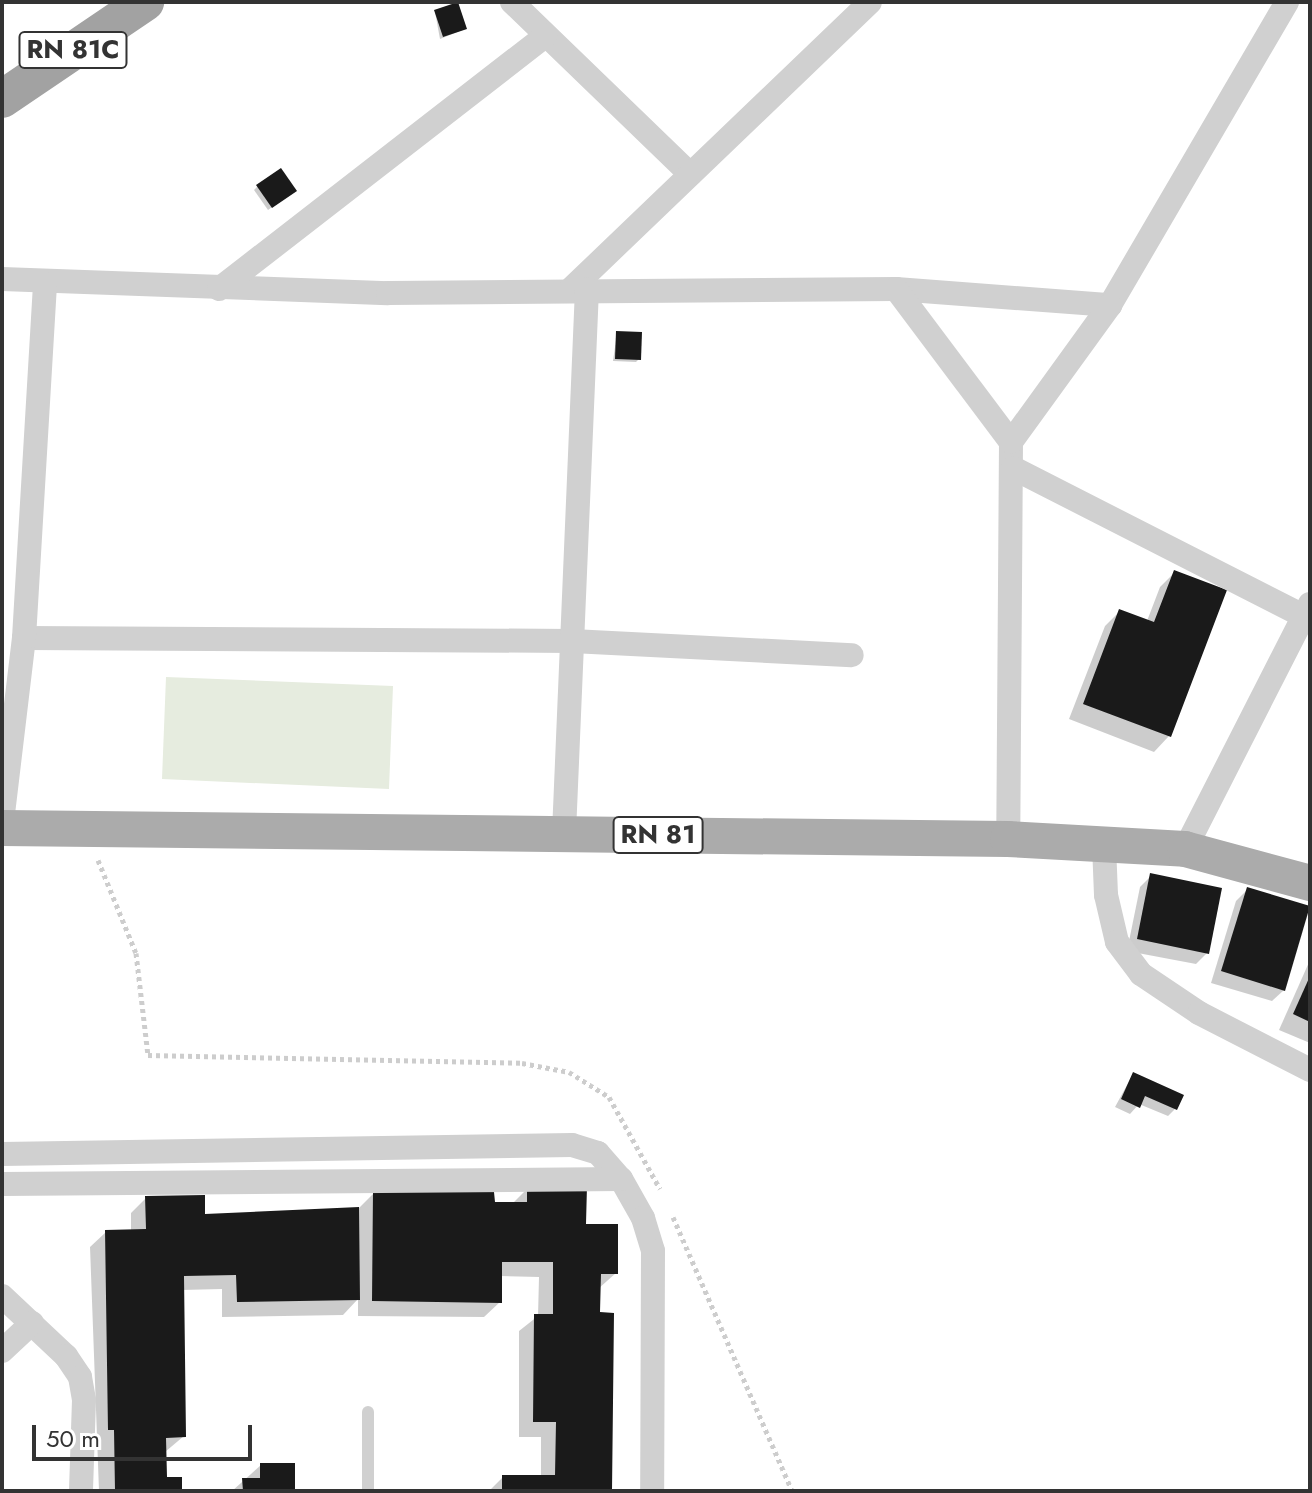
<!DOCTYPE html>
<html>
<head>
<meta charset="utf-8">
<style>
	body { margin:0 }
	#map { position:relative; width:1312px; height:1493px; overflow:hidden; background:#fff; font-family:Jost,sans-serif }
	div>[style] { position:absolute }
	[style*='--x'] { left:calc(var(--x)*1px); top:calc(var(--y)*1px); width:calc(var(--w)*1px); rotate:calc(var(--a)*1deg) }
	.green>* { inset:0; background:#e6ecdf }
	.shadow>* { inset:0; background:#0003 }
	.building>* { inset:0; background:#1a1a1a }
	.path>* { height:5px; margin-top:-2.5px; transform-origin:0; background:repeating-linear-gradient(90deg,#cdcdcd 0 4px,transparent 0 8px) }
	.service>* { height:12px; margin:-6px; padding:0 6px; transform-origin:6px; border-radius:6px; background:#d0d0d0 }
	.minor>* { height:24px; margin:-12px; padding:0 12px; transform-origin:12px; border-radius:12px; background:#d0d0d0 }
	.primary>* { height:36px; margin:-18px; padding:0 18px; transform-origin:18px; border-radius:18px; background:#ababab }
	.trunk>* { height:38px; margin:-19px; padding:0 19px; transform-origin:19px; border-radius:19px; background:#a2a2a2 }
	span { translate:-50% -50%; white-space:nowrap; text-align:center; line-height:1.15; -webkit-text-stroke:8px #fff; paint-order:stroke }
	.shield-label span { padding:2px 6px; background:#fff; border:2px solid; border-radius:6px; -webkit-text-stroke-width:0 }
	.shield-label { font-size:26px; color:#333; font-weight:700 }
	.frame { position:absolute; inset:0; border:4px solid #333; pointer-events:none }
	.scale { position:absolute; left:32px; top:1425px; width:220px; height:36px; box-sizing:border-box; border:4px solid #333; border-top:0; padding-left:10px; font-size:24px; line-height:28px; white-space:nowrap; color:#333; -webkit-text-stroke:6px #fff; paint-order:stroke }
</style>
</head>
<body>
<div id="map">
	<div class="green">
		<div style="clip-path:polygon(166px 677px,393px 686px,389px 789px,162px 779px)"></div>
	</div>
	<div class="shadow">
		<div style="clip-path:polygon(435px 12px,465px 29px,440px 39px)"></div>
		<div style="clip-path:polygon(257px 187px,291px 194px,268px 210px,254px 190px)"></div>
		<div style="clip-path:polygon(617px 333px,639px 359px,636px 362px,613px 361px)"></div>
		<div style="clip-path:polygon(1175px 572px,1225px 591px,1169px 736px,1154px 752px,1069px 719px,1105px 626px,1120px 611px,1147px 621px,1160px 587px)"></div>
		<div style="clip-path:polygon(1151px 876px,1207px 953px,1196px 964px,1127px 951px,1140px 887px)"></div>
		<div style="clip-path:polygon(1248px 889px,1284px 990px,1272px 1001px,1211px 983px,1236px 901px)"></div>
		<div style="clip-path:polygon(1310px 960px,1310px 1043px,1279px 1030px)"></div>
		<div style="clip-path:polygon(1133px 1074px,1175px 1109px,1168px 1116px,1139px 1104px,1130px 1114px,1115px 1107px)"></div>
		<div style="clip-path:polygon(528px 1188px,584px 1226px,616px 1273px,598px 1289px,610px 1491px,489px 1491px,503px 1477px,541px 1477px,541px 1437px,519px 1437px,519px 1331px,538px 1316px,539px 1277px,500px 1276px,500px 1302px,484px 1317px,358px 1316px,358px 1299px,343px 1315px,222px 1317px,222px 1289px,182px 1290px,184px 1436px,165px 1452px,165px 1479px,180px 1491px,99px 1491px,90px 1247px,106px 1232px,131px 1232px,131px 1213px,146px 1198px,203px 1216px,358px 1209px,374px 1193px,512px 1204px)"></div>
		<div style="clip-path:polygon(261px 1465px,293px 1491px,232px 1491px)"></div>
	</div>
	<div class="building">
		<div style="clip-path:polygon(458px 2px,467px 29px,443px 37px,434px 10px)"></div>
		<div style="clip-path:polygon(281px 168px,297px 191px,272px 208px,256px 185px)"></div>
		<div style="clip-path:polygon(616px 331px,642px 332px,641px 360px,615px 359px)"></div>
		<div style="clip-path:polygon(1174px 570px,1227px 590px,1171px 737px,1083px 704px,1119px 609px,1154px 622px)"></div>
		<div style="clip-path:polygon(1150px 873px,1222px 888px,1209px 954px,1137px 939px)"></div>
		<div style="clip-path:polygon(1247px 887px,1310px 906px,1285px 991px,1221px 971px)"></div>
		<div style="clip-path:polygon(1310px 976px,1310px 1022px,1293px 1014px)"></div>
		<div style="clip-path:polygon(1133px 1072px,1184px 1095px,1177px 1110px,1145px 1096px,1140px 1108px,1121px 1099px)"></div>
		<div style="clip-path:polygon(527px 1186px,587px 1186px,586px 1224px,618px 1224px,618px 1274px,601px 1274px,600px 1312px,614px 1313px,612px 1491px,502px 1491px,502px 1475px,555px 1475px,556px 1422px,533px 1422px,534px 1314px,553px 1314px,553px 1262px,502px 1262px,502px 1303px,372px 1301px,373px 1191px,494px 1192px,495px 1202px,527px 1202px)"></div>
		<div style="clip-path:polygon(205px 1195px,205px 1214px,359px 1207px,360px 1300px,237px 1302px,236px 1275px,184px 1276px,186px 1437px,166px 1438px,167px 1477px,182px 1477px,182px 1491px,115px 1491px,114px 1430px,108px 1430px,105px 1230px,146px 1229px,145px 1196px)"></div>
		<div style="clip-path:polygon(260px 1463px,295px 1463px,295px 1491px,243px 1491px,242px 1478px,260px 1478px)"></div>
	</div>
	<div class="path">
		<div style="--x:98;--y:860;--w:100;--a:67.8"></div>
		<div style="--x:136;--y:953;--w:103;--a:83.3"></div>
		<div style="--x:148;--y:1055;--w:374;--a:1.2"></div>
		<div style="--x:522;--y:1063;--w:48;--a:10.8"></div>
		<div style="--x:569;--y:1072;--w:47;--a:32"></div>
		<div style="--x:609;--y:1097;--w:105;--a:61"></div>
		<div style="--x:673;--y:1217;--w:299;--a:66.5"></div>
	</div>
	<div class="service">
		<div style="--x:368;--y:1412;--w:79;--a:90"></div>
	</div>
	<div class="minor">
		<div style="--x:512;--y:2;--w:248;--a:44"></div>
		<div style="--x:2;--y:279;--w:386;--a:2.1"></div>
		<div style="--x:388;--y:293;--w:508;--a:-0.45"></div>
		<div style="--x:896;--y:289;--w:215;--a:4.3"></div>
		<div style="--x:1110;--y:305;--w:351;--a:-59.7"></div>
		<div style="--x:219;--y:289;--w:413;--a:-37.8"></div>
		<div style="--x:571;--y:289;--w:414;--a:-43.8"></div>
		<div style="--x:896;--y:289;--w:191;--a:53.1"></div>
		<div style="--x:1011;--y:442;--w:397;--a:90.4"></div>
		<div style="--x:1011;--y:442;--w:169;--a:-54.1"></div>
		<div style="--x:1013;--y:468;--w:326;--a:27"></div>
		<div style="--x:24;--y:638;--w:548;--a:0.31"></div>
		<div style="--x:572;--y:641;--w:280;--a:2.9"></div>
		<div style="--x:2;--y:822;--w:185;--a:-83.2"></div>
		<div style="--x:24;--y:638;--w:355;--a:-86.6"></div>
		<div style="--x:564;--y:833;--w:544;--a:-87.58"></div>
		<div style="--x:1104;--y:845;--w:50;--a:87.7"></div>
		<div style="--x:1106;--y:895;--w:48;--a:76.8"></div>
		<div style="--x:1117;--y:942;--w:40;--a:53"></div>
		<div style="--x:1141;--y:974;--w:70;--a:33.9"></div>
		<div style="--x:1199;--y:1013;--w:125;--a:27.2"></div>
		<div style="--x:1185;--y:849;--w:275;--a:-63"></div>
		<div style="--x:2;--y:1154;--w:570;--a:-0.9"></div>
		<div style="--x:572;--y:1145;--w:27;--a:17"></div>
		<div style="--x:598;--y:1153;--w:35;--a:49"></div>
		<div style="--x:621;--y:1179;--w:45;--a:60.6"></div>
		<div style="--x:643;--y:1218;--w:34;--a:73"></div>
		<div style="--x:653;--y:1251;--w:240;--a:90.2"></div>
		<div style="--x:2;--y:1184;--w:619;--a:-0.46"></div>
		<div style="--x:2;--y:1296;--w:88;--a:43.2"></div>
		<div style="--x:66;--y:1356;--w:25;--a:56"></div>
		<div style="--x:80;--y:1377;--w:23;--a:80"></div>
		<div style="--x:84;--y:1400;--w:91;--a:91.9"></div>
		<div style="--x:2;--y:1351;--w:41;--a:-43"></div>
	</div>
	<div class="primary">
		<div style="--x:2;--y:828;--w:1006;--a:0.63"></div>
		<div style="--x:1008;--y:839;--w:177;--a:3.2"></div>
		<div style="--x:1185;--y:849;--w:130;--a:15.2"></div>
	</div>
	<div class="trunk">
		<div style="--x:2;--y:99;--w:173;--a:-34.1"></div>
	</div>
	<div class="shield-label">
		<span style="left:73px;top:50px">RN 81C</span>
		<span style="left:658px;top:835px">RN 81</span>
	</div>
	<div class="frame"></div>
	<div class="scale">50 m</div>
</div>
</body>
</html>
